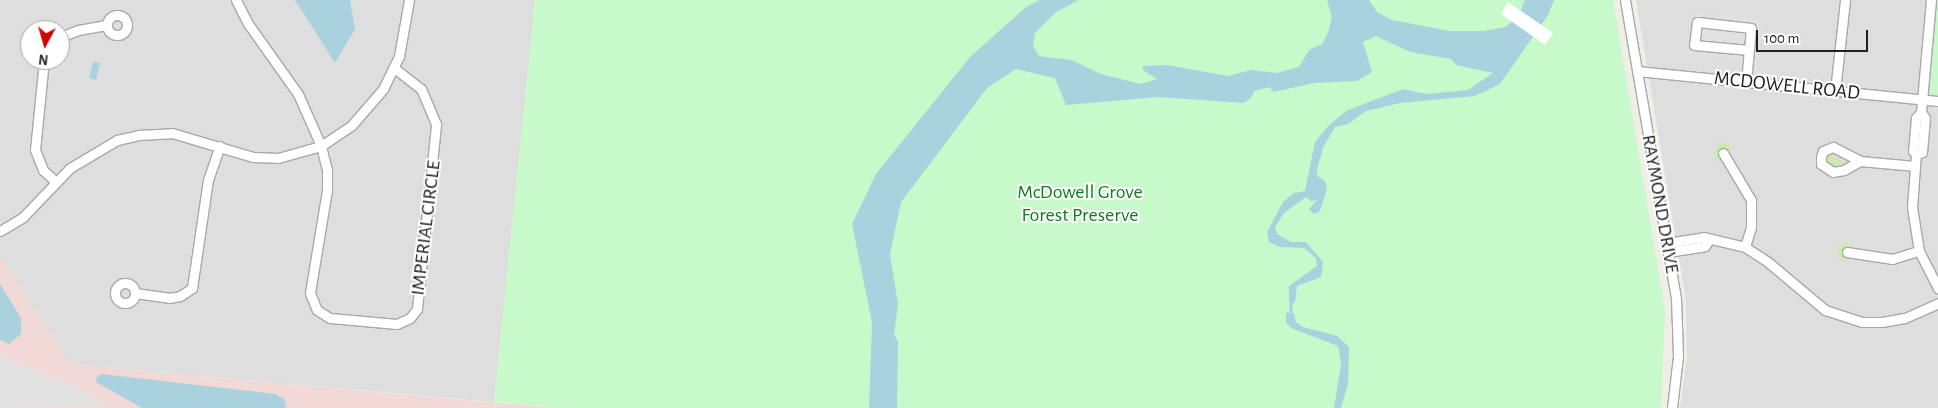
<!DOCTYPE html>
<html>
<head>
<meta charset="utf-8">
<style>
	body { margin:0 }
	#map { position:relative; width:1938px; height:408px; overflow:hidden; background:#f1eee8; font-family:"Alegreya Sans",sans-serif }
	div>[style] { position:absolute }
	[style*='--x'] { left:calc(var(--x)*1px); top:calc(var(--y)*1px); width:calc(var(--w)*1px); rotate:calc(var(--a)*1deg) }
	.residential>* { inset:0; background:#dfdede }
	.commercial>* { inset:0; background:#f1d9d8 }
	.grass>* { inset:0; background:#cceaaf }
	.park>* { inset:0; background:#c7f9cb }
	.parking>* { inset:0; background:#e1e1e1 }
	.water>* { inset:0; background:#a9d2de }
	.pier>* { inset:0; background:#fff }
	.stream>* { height:2.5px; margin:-1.25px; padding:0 1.25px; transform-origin:1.25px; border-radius:1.25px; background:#a9d2de }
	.roads { filter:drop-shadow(1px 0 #a8a8a8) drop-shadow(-1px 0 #a8a8a8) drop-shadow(0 1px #a8a8a8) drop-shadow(0 -1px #a8a8a8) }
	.minor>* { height:9px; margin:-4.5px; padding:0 4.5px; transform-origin:4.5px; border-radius:4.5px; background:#fff }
	.minor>.ring { margin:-4.5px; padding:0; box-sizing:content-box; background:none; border:9px solid #fff; border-radius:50% }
	span { translate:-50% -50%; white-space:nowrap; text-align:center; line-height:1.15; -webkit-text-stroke:4px #fff; paint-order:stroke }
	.street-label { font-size:20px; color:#212121 }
	.park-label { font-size:20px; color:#0d8118 }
	.north { position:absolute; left:20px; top:20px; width:50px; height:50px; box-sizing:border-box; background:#fff; border:1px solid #a6a6a6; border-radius:50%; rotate:186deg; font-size:14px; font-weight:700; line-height:20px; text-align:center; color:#212121 }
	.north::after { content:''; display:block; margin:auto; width:18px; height:22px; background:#d00403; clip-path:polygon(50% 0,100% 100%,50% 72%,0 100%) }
	.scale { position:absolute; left:1756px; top:30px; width:112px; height:22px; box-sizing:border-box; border:2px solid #212121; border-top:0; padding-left:6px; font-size:15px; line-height:18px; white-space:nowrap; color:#212121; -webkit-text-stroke:4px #fff; paint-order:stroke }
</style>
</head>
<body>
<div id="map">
	<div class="residential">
		<div style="clip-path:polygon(evenodd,0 0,535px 0,494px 402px,70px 364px,0 257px,0 0,30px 30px,60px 30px,60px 60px,30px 60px,30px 30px)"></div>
		<div style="clip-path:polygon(1636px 0,1938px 0,1938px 408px,1680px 408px,1687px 357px,1686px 301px)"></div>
	</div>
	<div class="commercial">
		<div style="clip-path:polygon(0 257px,70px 364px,554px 408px,0 408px)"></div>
	</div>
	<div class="grass">
		<div style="clip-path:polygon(1720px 142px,1731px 146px,1732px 150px,1726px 152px,1731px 174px,1716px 159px,1714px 151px)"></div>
		<div style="clip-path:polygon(1835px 151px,1832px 156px,1845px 162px,1848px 157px,1853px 160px,1831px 167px,1824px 163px,1824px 154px)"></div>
		<div style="clip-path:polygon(1847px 242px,1849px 244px,1847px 249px,1864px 258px,1845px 260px,1839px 258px,1837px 248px)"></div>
	</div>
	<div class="park">
		<div style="clip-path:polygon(535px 0,1613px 0,1665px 311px,1661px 408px,559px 408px,494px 402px)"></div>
		<div style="clip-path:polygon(1938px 0,1938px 96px,1931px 93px,1930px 86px)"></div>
	</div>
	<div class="parking">
		<div style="clip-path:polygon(1693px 12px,1758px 19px,1762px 27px,1757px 70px,1739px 68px,1740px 60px,1689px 55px)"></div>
		<div style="clip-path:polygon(0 356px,78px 388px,108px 406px,0 408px)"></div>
	</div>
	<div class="water">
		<div style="clip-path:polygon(295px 0,350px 0,355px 29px,335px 63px)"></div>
		<div style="clip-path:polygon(1039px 0,1078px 0,1055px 13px,1035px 33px,1033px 46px,1039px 56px,1071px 60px,1101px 74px,1141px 84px,1157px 79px,1143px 70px,1143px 66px,1167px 65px,1228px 76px,1251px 70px,1276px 73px,1299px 67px,1309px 50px,1322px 44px,1328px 33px,1332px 17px,1327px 0,1369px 0,1377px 12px,1392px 20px,1450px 31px,1484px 31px,1505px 27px,1518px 17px,1525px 0,1554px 0,1548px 15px,1500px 84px,1475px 96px,1400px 103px,1366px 111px,1348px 124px,1335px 127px,1323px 148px,1317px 170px,1317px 176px,1325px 181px,1327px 189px,1320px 211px,1314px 214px,1309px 209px,1317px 200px,1311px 201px,1306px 197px,1284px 213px,1275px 227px,1277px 234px,1291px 242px,1306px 242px,1323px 262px,1321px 277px,1297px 286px,1295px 302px,1289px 302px,1289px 286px,1317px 266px,1316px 258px,1304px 248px,1280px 247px,1269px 242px,1267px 232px,1283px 202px,1294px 193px,1305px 191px,1315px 142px,1329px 125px,1348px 110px,1403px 89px,1426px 94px,1468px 90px,1493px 73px,1456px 65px,1451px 59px,1410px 52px,1376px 36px,1363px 42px,1372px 72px,1357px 81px,1314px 83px,1273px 92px,1270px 87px,1254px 91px,1251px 98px,1244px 103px,1158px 97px,1066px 105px,1055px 78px,1016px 69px,987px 88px,901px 202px,890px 254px,898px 304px,894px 335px,898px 341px,897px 408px,869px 408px,872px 322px,852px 224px,876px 174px,970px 57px,1025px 8px)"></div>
		<div style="clip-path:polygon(93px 62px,100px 63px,96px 80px,89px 78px)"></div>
		<div style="clip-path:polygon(0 284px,21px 318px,21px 334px,9px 344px,0 340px)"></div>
		<div style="clip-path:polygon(1286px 313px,1294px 313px,1296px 322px,1303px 327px,1337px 336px,1349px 347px,1348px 384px,1341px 408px,1334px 408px,1341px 364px,1338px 346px,1291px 328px,1286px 322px)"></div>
		<div style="clip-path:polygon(102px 374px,275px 394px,284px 399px,286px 408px,142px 408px,96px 382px,97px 376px)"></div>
	</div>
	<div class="pier">
		<div style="clip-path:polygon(1508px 2px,1553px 33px,1545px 45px,1501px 14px)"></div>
	</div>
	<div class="stream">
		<div style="--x:1290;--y:315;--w:14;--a:-86"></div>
	</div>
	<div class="roads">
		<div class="minor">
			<div style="--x:236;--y:0;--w:28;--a:63"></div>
			<div style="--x:249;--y:25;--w:85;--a:54.6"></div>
			<div style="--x:298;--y:94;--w:57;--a:66.1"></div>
			<div style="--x:321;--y:146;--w:25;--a:76"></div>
			<div style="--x:327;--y:170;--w:20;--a:90"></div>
			<div style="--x:327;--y:190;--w:104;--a:99.4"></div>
			<div style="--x:310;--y:293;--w:18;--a:68"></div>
			<div style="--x:317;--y:310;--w:15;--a:32"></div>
			<div style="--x:330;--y:318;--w:67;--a:5.1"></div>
			<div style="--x:397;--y:324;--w:14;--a:-25"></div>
			<div style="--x:410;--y:318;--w:11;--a:-52"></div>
			<div style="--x:417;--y:309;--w:186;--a:-84.1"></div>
			<div style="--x:436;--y:124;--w:38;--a:-113"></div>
			<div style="--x:421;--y:89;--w:34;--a:-142"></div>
			<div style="--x:1625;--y:0;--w:302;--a:80.3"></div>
			<div style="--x:1676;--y:298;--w:58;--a:88"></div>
			<div style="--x:1678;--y:356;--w:52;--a:96.6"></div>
			<div style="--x:1931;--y:0;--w:112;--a:95.1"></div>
			<div style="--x:1921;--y:112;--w:8;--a:130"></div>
			<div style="--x:1916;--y:118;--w:33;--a:95"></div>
			<div style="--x:1913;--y:151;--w:4;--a:45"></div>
			<div style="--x:1916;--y:154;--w:53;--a:94.3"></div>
			<div style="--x:1912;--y:207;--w:45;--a:81"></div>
			<div style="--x:1919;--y:251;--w:42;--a:62.8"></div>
			<div class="ring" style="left:107px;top:15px;width:11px;height:11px"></div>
			<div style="--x:60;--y:37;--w:19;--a:-21"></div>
			<div style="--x:78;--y:30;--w:29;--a:-10"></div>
			<div style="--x:44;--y:60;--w:90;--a:95.7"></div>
			<div style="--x:35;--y:150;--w:22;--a:68"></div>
			<div style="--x:43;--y:170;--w:16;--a:43"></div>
			<div style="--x:1637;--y:71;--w:302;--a:5.7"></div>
			<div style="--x:1746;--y:82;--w:54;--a:-84.7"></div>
			<div style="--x:1751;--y:28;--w:54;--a:-173.7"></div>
			<div style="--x:1697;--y:22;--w:23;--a:97"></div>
			<div style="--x:1694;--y:45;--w:55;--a:5.2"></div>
			<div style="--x:1835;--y:91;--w:92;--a:-83.7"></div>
			<div style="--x:1723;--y:153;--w:55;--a:59.2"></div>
			<div style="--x:1751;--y:200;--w:27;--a:90"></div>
			<div style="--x:1751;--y:227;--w:21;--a:107"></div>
			<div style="--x:1916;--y:154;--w:6;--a:-18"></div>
			<div style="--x:1922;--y:152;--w:34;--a:-85"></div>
			<div style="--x:1925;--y:118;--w:7;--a:-124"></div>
			<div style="--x:1860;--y:161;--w:18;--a:151"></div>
			<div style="--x:1844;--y:170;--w:11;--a:170"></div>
			<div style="--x:1833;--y:172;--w:14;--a:-146"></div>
			<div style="--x:1821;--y:164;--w:7;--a:-90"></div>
			<div style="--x:1821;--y:157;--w:6;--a:-72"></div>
			<div style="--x:1823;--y:151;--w:11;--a:-22"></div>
			<div style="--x:1833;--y:147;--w:30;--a:27"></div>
			<div style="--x:1860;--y:161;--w:55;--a:5.2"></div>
			<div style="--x:0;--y:231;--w:27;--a:-31"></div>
			<div style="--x:23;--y:217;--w:68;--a:-46.2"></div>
			<div style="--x:70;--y:168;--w:55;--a:-30.8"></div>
			<div style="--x:117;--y:140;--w:22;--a:-13"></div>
			<div style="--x:138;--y:135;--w:34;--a:-3"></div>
			<div style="--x:172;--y:133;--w:84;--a:16.5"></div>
			<div style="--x:253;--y:157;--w:25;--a:2"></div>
			<div style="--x:278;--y:158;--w:45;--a:-15.6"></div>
			<div style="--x:321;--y:146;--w:36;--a:-34"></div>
			<div style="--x:351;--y:126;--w:49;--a:-49.1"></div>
			<div style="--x:383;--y:89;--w:37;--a:-64"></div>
			<div style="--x:399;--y:56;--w:57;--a:-79.9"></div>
			<div style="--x:1667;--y:243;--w:36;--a:-9"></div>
			<div style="--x:1703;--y:237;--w:43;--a:13.4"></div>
			<div style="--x:1745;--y:247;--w:27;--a:33"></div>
			<div style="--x:1768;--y:262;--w:75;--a:40.1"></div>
			<div style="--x:1825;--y:310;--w:39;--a:18"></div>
			<div style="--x:1862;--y:322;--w:20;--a:0"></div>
			<div style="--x:1882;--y:322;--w:23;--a:-10"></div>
			<div style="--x:1905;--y:318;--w:36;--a:-24"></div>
			<div style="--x:1668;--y:252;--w:37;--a:-9"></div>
			<div style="--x:1705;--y:246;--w:6;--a:-59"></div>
			<div style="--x:1847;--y:252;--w:46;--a:8.8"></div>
			<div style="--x:1892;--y:259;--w:28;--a:-17"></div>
			<div class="ring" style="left:115px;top:283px;width:11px;height:11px"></div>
			<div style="--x:135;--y:293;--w:34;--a:8"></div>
			<div style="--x:169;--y:298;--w:11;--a:-10"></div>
			<div style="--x:180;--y:296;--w:14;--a:-34"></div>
			<div style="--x:192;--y:288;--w:109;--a:-81.6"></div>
			<div style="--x:208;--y:180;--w:36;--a:-71"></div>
		</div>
	</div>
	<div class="street-label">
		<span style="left:1787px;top:86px;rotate:6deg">MCDOWELL ROAD</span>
		<span style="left:1660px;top:204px;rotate:80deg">RAYMOND DRIVE</span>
		<span style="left:426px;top:228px;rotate:-83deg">IMPERIAL CIRCLE</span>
	</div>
	<div class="park-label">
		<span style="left:1080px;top:204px">McDowell Grove<br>Forest Preserve</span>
	</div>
	<div class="north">N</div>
	<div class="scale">100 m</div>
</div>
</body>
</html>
